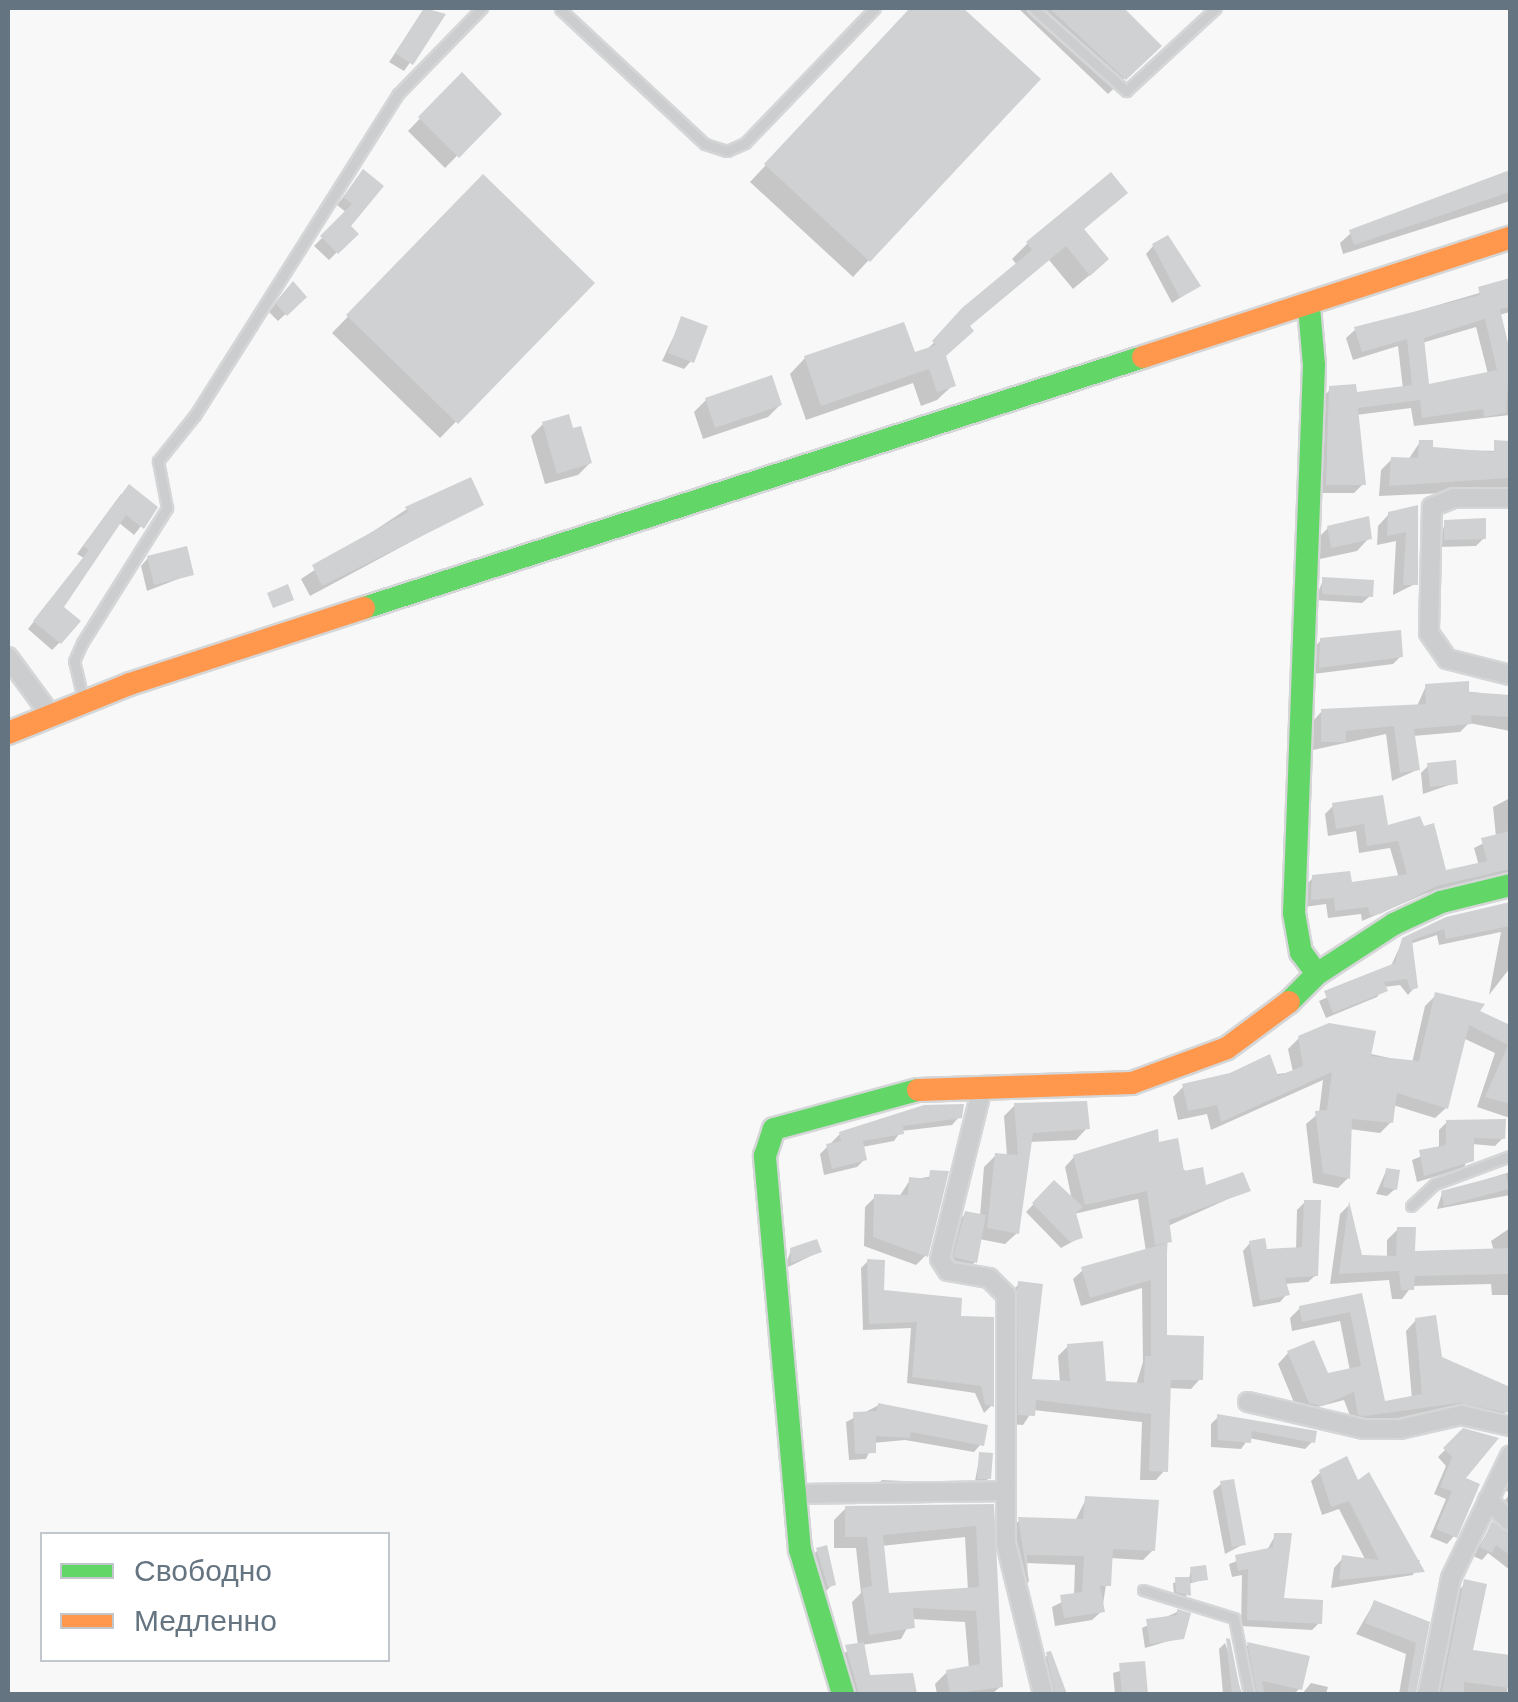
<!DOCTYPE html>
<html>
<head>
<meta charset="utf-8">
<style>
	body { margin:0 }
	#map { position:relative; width:1518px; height:1702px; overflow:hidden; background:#f8f8f8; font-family:Helvetica,sans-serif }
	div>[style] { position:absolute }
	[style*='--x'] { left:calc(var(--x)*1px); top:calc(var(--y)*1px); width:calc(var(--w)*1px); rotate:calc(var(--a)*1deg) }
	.shadow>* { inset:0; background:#0003 }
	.building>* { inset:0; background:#cfd1d2 }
	.roads { filter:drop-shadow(2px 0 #d5d6d7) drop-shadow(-2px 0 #d5d6d7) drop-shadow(0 2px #d5d6d7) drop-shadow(0 -2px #d5d6d7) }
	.lane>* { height:9px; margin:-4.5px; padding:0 4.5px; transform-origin:4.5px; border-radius:4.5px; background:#cbcdce }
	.street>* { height:18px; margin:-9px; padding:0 9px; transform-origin:9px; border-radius:9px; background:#cbcdce }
	.fast>* { height:22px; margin:-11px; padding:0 11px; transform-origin:11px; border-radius:11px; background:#63d668 }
	.slow>* { height:22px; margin:-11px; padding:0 11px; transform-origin:11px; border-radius:11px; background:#ff974d }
	span { translate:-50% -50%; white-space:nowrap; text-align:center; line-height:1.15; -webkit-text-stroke:10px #fff; paint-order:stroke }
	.frame { position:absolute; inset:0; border:10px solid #657481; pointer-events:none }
	.legend { position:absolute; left:40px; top:1532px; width:350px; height:130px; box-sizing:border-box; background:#fff; border:2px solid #c1c7cd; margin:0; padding:12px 18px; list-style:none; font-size:30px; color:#657481 }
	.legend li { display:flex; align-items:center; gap:20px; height:50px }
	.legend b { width:50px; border:2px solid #c1c7cd }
</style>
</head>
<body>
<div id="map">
	<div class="shadow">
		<div style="clip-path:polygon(426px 8px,443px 15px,404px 71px,389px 62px)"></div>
		<div style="clip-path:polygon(913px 8px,959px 8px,1037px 79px,853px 277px,750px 182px)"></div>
		<div style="clip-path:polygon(1018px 8px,1121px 8px,1159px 46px,1108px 94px)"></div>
		<div style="clip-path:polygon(462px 75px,498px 114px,445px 168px,408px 131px)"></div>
		<div style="clip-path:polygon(363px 172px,348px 226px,355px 234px,329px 260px,314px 246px,347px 213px,337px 205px)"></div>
		<div style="clip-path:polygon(1510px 175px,1510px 201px,1343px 254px,1340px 243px,1351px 233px)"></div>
		<div style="clip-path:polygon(1110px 176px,1125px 193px,1082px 231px,1091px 274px,1073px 289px,1049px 260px,968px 327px,943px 357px,953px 385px,937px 400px,921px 406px,913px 383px,806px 420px,790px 374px,805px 358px,924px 352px,1017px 265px,1012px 259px,1027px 244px)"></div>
		<div style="clip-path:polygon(483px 178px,592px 283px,440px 438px,332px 333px)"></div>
		<div style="clip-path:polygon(1153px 246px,1198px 286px,1172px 303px,1146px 254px)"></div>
		<div style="clip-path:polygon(evenodd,1510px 284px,1510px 312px,1499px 315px,1510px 363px,1510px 415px,1414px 426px,1411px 408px,1356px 415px,1363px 484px,1354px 493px,1318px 493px,1321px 398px,1331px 389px,1355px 395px,1403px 389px,1398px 346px,1353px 360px,1346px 338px,1356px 329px,1510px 284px,1476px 327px,1488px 374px,1427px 387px,1422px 343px,1476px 327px)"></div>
		<div style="clip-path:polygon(285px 291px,304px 297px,278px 321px,269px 312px)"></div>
		<div style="clip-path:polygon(682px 319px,691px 361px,684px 369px,662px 361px)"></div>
		<div style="clip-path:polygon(706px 400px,780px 405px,768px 417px,703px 439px,694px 412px)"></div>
		<div style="clip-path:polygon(543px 424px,571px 431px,590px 463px,578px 475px,545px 484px,531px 436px)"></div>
		<div style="clip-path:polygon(1420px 442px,1430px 450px,1510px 451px,1510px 490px,1379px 496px,1381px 470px,1392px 459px,1408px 460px)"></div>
		<div style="clip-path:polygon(121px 494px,155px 508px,134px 535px,118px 522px,61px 607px,60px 642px,52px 650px,28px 629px,84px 558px,77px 554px)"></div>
		<div style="clip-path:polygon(481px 504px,310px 596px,301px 579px,407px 509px)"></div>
		<div style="clip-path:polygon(1415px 508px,1415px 584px,1393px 595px,1396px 541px,1377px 545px,1378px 526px,1389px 514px)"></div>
		<div style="clip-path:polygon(1445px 523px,1484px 538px,1476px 546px,1437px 547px)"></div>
		<div style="clip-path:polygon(1328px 528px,1369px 538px,1357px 551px,1320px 559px,1316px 540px)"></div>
		<div style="clip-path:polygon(148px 558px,191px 574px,147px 591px,141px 566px)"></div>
		<div style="clip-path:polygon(1323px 580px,1370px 596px,1362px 603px,1315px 600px)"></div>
		<div style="clip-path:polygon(1321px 640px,1401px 656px,1393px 664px,1313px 674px,1314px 648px)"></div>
		<div style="clip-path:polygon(1426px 686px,1510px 697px,1510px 731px,1469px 723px,1460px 732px,1413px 736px,1417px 770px,1392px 781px,1386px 734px,1313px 750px,1313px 721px,1322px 711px,1417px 706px)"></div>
		<div style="clip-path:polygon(1510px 761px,1510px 881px,1497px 876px,1427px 893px,1362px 921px,1361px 914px,1328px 918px,1326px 904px,1304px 907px,1304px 886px,1313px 878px,1349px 885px,1399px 878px,1390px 848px,1359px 853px,1356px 831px,1328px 836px,1325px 814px,1333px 806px,1386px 828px,1444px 873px,1479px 866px,1474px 848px,1496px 837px,1493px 807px,1510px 798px)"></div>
		<div style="clip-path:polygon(1429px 765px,1455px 783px,1423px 794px,1421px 773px)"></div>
		<div style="clip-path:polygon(1510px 903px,1510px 968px,1489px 995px,1501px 932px,1439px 945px,1437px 935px,1410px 944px,1415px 987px,1408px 995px,1400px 985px,1384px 987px,1377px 997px,1326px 1018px,1319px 1001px,1390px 968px,1403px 940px)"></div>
		<div style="clip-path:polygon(1436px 995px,1510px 1028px,1510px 1118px,1477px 1107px,1495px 1053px,1463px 1038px,1446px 1108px,1435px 1118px,1393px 1105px,1391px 1122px,1380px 1133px,1349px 1129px,1348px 1178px,1338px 1188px,1313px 1183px,1306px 1124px,1319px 1113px,1323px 1080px,1211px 1130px,1207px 1114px,1178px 1120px,1173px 1097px,1184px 1086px,1293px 1072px,1288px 1049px,1299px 1038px,1412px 1063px,1425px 1006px)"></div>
		<div style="clip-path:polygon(1015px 1105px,1087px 1128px,1076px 1140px,1029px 1142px,1017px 1233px,1005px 1244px,979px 1239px,975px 1262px,963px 1274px,945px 1271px,954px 1225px,966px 1213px,980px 1216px,984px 1167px,996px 1155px,1007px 1156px,1004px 1116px)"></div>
		<div style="clip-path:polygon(959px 1117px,952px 1125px,901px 1131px,894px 1141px,862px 1147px,865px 1159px,857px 1167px,824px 1175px,820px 1154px,840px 1134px)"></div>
		<div style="clip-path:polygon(1447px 1122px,1503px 1138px,1495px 1146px,1472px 1144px,1464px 1168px,1417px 1182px,1412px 1160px,1439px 1149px,1439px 1130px)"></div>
		<div style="clip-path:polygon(1157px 1145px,1204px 1188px,1248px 1190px,1168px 1226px,1164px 1338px,1200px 1379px,1191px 1389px,1168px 1388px,1165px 1470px,1156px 1480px,1140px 1480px,1142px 1422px,1033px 1410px,1023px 1425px,1010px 1424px,1010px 1293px,1019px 1284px,1029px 1381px,1060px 1383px,1058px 1356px,1068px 1346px,1104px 1383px,1136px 1385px,1143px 1362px,1142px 1288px,1081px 1306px,1073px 1279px,1083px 1270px,1146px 1252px,1138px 1199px,1074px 1214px,1081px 1237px,1061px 1248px,1026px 1212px,1054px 1183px,1072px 1200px,1065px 1167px,1074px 1157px)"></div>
		<div style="clip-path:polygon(1386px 1171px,1395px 1189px,1387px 1196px,1376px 1194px)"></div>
		<div style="clip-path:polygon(1510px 1172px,1510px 1195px,1437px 1209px,1442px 1193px)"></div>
		<div style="clip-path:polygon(945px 1174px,926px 1255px,916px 1265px,864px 1246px,865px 1207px,875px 1197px,899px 1197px,910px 1180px)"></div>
		<div style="clip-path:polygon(1305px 1202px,1316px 1275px,1308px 1282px,1284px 1284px,1287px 1294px,1280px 1302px,1253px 1307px,1243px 1251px,1250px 1243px,1265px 1252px,1296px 1250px,1297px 1210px)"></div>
		<div style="clip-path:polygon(1348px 1206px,1360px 1257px,1387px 1258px,1387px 1240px,1398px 1229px,1413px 1253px,1494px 1251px,1491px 1241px,1510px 1228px,1510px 1295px,1492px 1295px,1491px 1284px,1412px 1286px,1402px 1299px,1392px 1299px,1389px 1280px,1330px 1284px,1340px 1214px)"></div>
		<div style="clip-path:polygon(791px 1250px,819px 1252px,784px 1269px)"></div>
		<div style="clip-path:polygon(868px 1261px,881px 1292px,958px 1318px,991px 1320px,991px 1406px,984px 1413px,975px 1393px,907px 1383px,911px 1328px,863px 1330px,861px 1268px)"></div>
		<div style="clip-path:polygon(1360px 1296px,1383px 1404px,1412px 1399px,1406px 1331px,1416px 1320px,1440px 1358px,1510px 1390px,1510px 1407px,1496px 1422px,1447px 1412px,1354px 1426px,1344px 1400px,1298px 1412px,1278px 1364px,1288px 1353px,1326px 1375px,1350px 1371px,1340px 1321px,1292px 1331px,1290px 1318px,1300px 1308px)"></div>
		<div style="clip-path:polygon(879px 1405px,985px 1427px,981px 1444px,974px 1452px,905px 1440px,873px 1443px,866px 1459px,849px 1460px,846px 1422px)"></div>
		<div style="clip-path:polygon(1218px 1417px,1313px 1441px,1305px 1449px,1249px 1438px,1241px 1449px,1211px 1447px,1211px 1424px)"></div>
		<div style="clip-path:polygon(1464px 1431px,1454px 1536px,1447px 1544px,1430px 1537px,1446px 1499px,1434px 1494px,1446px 1466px,1438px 1457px)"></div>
		<div style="clip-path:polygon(980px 1455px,989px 1478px,986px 1481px,975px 1481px)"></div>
		<div style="clip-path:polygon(1321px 1472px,1357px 1483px,1411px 1561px,1420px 1560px,1413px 1575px,1331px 1588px,1334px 1568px,1343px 1558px,1366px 1561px,1339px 1509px,1322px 1515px,1311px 1481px)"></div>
		<div style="clip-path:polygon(1510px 1473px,1510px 1493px,1505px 1490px)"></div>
		<div style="clip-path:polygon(882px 1480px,925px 1482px,875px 1487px)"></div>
		<div style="clip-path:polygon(1221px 1484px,1244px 1544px,1225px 1554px,1213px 1491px)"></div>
		<div style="clip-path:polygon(1510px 1494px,1510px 1529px,1498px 1509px)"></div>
		<div style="clip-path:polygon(1086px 1499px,1153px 1550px,1143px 1560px,1110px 1558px,1102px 1611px,1092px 1620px,1055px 1626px,1052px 1607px,1074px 1596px,1075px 1565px,1026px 1563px,1029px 1581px,1022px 1588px,1010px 1529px,1020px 1520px,1075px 1521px)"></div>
		<div style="clip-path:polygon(evenodd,991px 1506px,1001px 1686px,992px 1694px,937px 1694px,935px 1684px,947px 1672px,969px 1669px,965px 1622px,912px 1619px,901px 1639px,862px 1645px,868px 1677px,911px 1676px,914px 1694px,847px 1694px,836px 1658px,858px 1645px,852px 1602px,861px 1593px,856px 1548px,834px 1548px,834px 1520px,846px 1508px,991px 1506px,965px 1537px,968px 1591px,887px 1595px,881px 1546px,965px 1537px)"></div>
		<div style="clip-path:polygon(1492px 1525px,1510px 1535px,1510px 1570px,1488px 1553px,1482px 1560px,1473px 1556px)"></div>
		<div style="clip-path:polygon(1275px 1536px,1281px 1600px,1319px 1623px,1312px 1630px,1241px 1626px,1242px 1575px,1232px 1577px,1229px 1564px,1267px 1550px)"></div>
		<div style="clip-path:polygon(818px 1550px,833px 1584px,825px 1592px,810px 1558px)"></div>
		<div style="clip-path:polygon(1191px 1569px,1206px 1579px,1188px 1584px,1186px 1598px,1174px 1594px,1173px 1583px,1189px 1579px)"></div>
		<div style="clip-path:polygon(1464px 1585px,1470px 1652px,1510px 1658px,1507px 1694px,1433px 1694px,1453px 1596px)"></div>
		<div style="clip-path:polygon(1374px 1603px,1427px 1623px,1414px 1694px,1399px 1694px,1406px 1654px,1356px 1634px)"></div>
		<div style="clip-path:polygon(1177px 1612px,1182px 1637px,1145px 1648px,1142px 1628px)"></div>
		<div style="clip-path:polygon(1225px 1643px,1242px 1694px,1223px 1694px,1219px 1649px)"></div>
		<div style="clip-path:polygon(1248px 1645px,1300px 1688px,1294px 1694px,1248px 1694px,1240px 1653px)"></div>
		<div style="clip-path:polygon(1049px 1654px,1064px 1694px,1044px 1694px,1039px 1662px)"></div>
		<div style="clip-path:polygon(1143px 1664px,1146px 1694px,1115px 1694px,1113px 1673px)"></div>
		<div style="clip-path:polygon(1311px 1683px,1328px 1687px,1326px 1694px,1302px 1694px)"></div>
	</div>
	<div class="building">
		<div style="clip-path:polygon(424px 8px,446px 14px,413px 65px,395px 53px)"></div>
		<div style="clip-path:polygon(910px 8px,963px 8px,1041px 79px,870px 262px,764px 164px)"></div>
		<div style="clip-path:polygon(1049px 8px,1124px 8px,1162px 46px,1126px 80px)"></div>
		<div style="clip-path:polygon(462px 72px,502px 114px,459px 158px,418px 117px)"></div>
		<div style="clip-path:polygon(363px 169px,384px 186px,351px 226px,359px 234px,338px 254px,320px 236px,352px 204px,343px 197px)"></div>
		<div style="clip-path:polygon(1510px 170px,1510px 192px,1354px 245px,1349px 230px)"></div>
		<div style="clip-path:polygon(1111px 172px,1128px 193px,1084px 229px,1109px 259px,1090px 276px,1066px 246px,970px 326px,974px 331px,946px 356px,956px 386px,937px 392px,929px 369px,821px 406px,804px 356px,904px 322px,915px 352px,936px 345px,932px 341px,962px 308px,1032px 250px,1026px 242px)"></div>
		<div style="clip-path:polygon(483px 174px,595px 283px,458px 424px,346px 315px)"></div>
		<div style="clip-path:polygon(1168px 235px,1201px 286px,1180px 298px,1152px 244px)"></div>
		<div style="clip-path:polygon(evenodd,1510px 278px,1510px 307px,1500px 309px,1510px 352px,1506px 413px,1484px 417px,1483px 409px,1422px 418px,1420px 400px,1358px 408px,1366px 485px,1326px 485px,1329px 386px,1356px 384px,1357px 392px,1412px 385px,1407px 339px,1362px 352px,1354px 327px,1480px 295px,1478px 287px,1510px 278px,1485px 319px,1497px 370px,1429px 384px,1424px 338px,1485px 319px)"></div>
		<div style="clip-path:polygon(293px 281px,307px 297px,287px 316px,275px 303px)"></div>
		<div style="clip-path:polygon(681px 316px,708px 326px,694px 363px,668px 353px)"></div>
		<div style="clip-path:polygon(772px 375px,782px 405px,715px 428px,705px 398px)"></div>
		<div style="clip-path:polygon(569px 414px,573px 428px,581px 426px,592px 463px,557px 474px,542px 422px)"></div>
		<div style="clip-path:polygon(1419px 440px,1433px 440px,1433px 447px,1494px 452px,1494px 440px,1510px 441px,1510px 478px,1389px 486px,1391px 457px,1418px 458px)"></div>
		<div style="clip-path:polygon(471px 477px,484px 505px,322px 586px,312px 565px,408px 512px,405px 507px)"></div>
		<div style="clip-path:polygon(129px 484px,158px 507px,144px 529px,126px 515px,64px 607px,81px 621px,61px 644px,33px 621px,89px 550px,83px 546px)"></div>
		<div style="clip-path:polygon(1418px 505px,1418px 585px,1403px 585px,1406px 532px,1387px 536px,1388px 512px)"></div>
		<div style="clip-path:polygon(1369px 516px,1372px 539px,1331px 548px,1327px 526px)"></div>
		<div style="clip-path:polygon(1486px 518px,1486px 539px,1444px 540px,1444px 520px)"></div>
		<div style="clip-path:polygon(187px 546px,194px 575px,154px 585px,147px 556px)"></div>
		<div style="clip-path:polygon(1322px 577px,1374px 580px,1373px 597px,1322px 594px)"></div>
		<div style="clip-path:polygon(288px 584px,294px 600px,273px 608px,267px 593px)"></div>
		<div style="clip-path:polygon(1401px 630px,1403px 657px,1319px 668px,1320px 638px)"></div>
		<div style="clip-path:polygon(1469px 681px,1469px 692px,1510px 695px,1510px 717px,1471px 715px,1472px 724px,1414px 729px,1420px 770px,1400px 773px,1394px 726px,1346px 731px,1346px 742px,1321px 742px,1321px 709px,1426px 704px,1425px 684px)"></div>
		<div style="clip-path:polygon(1456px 760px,1458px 784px,1430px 787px,1427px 763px)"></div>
		<div style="clip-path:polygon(1383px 795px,1388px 825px,1420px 816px,1424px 826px,1434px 823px,1446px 870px,1487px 861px,1481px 838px,1510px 831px,1510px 869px,1437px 886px,1380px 914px,1370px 915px,1368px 907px,1335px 911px,1334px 898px,1311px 900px,1312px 875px,1350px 871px,1352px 882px,1407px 874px,1398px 841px,1367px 846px,1364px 824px,1336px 829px,1332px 803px)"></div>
		<div style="clip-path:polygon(1510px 902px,1510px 926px,1446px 939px,1444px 929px,1412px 940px,1418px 988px,1410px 990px,1407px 979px,1384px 982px,1388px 991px,1333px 1013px,1324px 991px,1395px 963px,1402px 938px,1446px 917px)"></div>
		<div style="clip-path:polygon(1435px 992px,1485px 1004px,1480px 1011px,1510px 1025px,1510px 1104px,1485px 1097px,1508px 1045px,1469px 1025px,1448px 1109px,1397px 1093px,1393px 1123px,1352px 1119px,1350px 1179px,1323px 1173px,1315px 1111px,1327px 1110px,1332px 1072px,1221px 1122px,1217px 1105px,1188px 1111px,1182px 1084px,1230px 1073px,1270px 1054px,1278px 1076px,1303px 1066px,1298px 1036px,1329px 1023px,1376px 1031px,1371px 1056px,1419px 1061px)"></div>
		<div style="clip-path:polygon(1087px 1101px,1090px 1129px,1033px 1133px,1019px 1234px,987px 1228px,995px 1153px,1018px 1155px,1014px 1103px)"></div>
		<div style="clip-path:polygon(964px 1104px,962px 1118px,903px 1126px,904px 1134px,863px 1141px,867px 1160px,832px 1169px,826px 1144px,841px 1141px,839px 1132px,924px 1105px)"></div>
		<div style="clip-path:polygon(1506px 1119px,1505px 1139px,1474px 1138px,1474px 1161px,1424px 1176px,1419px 1150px,1446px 1145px,1446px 1120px)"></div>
		<div style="clip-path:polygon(1158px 1129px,1159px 1142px,1178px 1138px,1184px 1171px,1203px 1167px,1206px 1185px,1243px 1172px,1251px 1191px,1169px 1220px,1172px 1242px,1155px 1245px,1147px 1191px,1085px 1205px,1073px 1155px)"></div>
		<div style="clip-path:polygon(1386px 1168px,1400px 1170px,1397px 1190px,1383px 1187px)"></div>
		<div style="clip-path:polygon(930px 1170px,949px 1171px,928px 1257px,873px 1237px,874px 1194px,908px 1195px,909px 1177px,929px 1179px)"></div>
		<div style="clip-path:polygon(1506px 1174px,1509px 1189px,1444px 1206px,1441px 1191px)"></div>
		<div style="clip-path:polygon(1054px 1180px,1083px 1207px,1076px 1213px,1083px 1238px,1070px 1242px,1032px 1203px)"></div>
		<div style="clip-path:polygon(1304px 1200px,1321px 1200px,1318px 1276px,1285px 1278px,1290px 1295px,1260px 1301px,1249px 1241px,1265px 1238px,1267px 1249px,1302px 1247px)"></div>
		<div style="clip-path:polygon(1349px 1201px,1362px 1255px,1396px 1256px,1397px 1227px,1416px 1227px,1415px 1251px,1510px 1248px,1510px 1274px,1415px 1276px,1414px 1290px,1401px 1290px,1399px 1271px,1339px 1274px)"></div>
		<div style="clip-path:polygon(965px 1211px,986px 1215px,977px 1263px,953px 1257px)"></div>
		<div style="clip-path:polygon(817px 1239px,822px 1252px,791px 1263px,790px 1248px)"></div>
		<div style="clip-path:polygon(1167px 1243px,1167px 1335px,1204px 1336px,1203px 1380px,1171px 1380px,1168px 1472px,1149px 1471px,1151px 1414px,1036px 1400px,1035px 1416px,1018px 1415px,1017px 1291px,1018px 1281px,1043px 1284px,1032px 1379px,1070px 1381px,1067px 1344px,1103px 1341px,1106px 1381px,1144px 1383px,1145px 1356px,1151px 1356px,1151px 1280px,1090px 1298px,1081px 1267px)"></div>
		<div style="clip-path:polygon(867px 1259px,885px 1260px,884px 1290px,962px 1298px,961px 1316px,994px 1317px,994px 1407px,985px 1404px,981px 1386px,912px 1377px,917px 1322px,869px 1324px)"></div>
		<div style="clip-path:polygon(1362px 1293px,1385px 1401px,1422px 1394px,1415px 1318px,1436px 1315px,1442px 1357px,1510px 1387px,1509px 1413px,1459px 1403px,1365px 1416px,1358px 1415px,1354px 1392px,1322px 1406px,1309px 1403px,1287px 1351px,1314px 1340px,1328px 1373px,1361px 1366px,1350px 1312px,1302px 1322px,1299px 1306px)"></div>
		<div style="clip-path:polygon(878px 1403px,988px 1425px,984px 1446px,911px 1432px,910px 1438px,876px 1436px,876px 1453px,855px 1454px,853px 1412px,877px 1411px)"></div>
		<div style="clip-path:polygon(1217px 1414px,1317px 1431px,1315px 1443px,1252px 1431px,1251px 1443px,1218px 1440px)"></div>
		<div style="clip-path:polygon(1463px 1428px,1499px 1438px,1466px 1478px,1480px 1484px,1457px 1538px,1436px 1529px,1452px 1491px,1440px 1487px,1452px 1457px,1443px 1448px)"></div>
		<div style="clip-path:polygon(979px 1452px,993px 1453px,991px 1479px,977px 1479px)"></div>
		<div style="clip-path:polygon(1347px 1456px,1358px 1480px,1369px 1472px,1425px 1572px,1339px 1580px,1342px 1555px,1379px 1560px,1349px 1501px,1331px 1507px,1319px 1470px)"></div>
		<div style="clip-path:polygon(1234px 1479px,1246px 1545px,1232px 1547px,1220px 1481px)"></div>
		<div style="clip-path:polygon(1085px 1496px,1159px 1500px,1155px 1551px,1113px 1549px,1111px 1586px,1100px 1586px,1105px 1612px,1064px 1618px,1060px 1595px,1082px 1592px,1084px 1556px,1027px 1555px,1028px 1582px,1018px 1517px,1083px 1519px)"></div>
		<div style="clip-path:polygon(evenodd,994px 1504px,1003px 1687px,950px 1694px,946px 1670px,980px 1664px,976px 1611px,913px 1608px,915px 1628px,869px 1635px,862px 1588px,872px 1586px,867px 1537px,845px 1537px,845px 1506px,994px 1504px,976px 1526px,979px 1587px,889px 1593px,883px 1535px,976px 1526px)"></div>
		<div style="clip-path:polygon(1492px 1521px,1510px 1533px,1510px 1555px,1496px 1545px,1492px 1553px,1480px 1547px)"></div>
		<div style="clip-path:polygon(1274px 1533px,1292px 1533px,1284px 1598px,1323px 1600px,1322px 1624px,1247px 1620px,1248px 1569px,1238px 1571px,1235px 1555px,1273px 1547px)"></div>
		<div style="clip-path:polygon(827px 1545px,836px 1585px,828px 1587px,816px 1548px)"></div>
		<div style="clip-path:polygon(1206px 1565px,1208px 1580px,1192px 1582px,1190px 1567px)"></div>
		<div style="clip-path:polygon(1175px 1577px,1190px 1577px,1191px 1596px,1176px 1592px)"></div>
		<div style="clip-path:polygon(1464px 1579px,1487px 1584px,1473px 1650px,1510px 1655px,1510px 1688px,1464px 1682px,1464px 1694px,1441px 1694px)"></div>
		<div style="clip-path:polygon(1374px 1600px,1430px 1622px,1416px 1694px,1407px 1694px,1416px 1643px,1365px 1623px)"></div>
		<div style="clip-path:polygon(1177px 1609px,1191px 1613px,1184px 1639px,1150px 1644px,1146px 1619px,1177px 1615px)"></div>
		<div style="clip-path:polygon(1226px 1638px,1230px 1639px,1241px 1694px,1232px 1694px)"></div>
		<div style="clip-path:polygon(864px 1642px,870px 1675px,913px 1673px,917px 1694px,859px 1694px,845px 1645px)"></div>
		<div style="clip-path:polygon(1247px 1642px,1310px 1656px,1302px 1690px,1262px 1681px,1264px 1692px,1257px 1693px)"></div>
		<div style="clip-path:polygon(1051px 1651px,1067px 1694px,1055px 1694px,1046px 1652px)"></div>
		<div style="clip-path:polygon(1145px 1661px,1148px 1694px,1122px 1694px,1119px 1663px)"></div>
	</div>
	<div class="roads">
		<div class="lane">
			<div style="--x:1033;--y:8;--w:125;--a:41.7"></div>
			<div style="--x:1126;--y:91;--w:122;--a:-42.7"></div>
			<div style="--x:560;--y:9;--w:198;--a:43"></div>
			<div style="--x:705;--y:144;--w:23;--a:18"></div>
			<div style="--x:727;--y:151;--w:20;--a:-24"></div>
			<div style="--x:745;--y:143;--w:187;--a:-46.1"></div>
			<div style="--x:83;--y:699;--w:39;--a:-103"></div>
			<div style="--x:74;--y:661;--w:20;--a:-66"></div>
			<div style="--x:82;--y:643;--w:160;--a:-57.8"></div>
			<div style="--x:167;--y:508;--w:48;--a:-100.8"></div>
			<div style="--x:158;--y:461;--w:59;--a:-51.2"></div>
			<div style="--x:195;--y:415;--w:380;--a:-57.7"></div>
			<div style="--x:398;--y:94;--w:120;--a:-45.7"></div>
			<div style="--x:1411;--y:1206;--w:33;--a:-43"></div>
			<div style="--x:1435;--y:1184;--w:80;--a:-20.5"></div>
			<div style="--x:1143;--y:1590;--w:95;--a:17.1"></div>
			<div style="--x:1234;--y:1618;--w:77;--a:78.8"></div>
		</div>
		<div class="street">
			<div style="--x:1510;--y:498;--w:56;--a:180"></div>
			<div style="--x:1454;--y:498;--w:24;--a:158"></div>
			<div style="--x:1432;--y:507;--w:126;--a:91.4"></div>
			<div style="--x:1429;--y:633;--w:32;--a:55"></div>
			<div style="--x:1447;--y:659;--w:65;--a:14.3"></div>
			<div style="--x:8;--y:657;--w:69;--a:53.8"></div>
			<div style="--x:982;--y:1088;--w:176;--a:103.8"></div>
			<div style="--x:940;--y:1259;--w:14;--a:56"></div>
			<div style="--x:948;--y:1271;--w:42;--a:9.7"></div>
			<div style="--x:989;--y:1278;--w:24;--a:45"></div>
			<div style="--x:1006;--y:1295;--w:248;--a:90"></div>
			<div style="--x:1006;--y:1543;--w:155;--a:76.2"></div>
			<div style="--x:1248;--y:1402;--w:119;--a:13.1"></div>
			<div style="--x:1364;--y:1429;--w:36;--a:0"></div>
			<div style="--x:1400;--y:1429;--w:63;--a:-12.9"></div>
			<div style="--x:1461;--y:1415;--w:50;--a:12.7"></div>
			<div style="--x:794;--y:1494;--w:209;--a:-0.8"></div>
			<div style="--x:1488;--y:1500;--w:30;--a:44"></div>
			<div style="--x:1428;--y:1694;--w:118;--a:-78.8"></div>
			<div style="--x:1451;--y:1578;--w:136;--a:-64.2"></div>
		</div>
		<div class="fast">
			<div style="--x:1309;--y:307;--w:58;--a:85.1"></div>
			<div style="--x:1314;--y:365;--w:548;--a:92.09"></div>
			<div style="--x:1294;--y:913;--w:40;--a:80"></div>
			<div style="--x:1301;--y:952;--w:27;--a:54"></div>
			<div style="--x:364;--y:608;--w:818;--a:-17.86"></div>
			<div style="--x:1289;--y:1002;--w:40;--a:-45"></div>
			<div style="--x:1317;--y:974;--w:92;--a:-33"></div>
			<div style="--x:1394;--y:924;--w:52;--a:-25.1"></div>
			<div style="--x:1441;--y:902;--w:71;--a:-13.8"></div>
			<div style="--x:843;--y:1694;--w:150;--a:-106.6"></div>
			<div style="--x:800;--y:1550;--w:396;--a:-95.1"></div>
			<div style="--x:765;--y:1156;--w:28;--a:-72"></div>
			<div style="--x:774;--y:1129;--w:149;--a:-15.2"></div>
		</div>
		<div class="slow">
			<div style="--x:1143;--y:357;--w:386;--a:-18"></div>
			<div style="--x:8;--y:733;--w:131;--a:-21.9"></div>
			<div style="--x:130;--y:684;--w:246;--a:-18"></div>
			<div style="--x:918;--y:1090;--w:214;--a:-1.9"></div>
			<div style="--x:1132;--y:1083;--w:101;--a:-20.2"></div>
			<div style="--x:1227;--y:1048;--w:77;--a:-36.6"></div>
		</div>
	</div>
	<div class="frame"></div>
	<ul class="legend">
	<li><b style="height:12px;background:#63d668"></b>Свободно</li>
	<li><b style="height:12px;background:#ff974d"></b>Медленно</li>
	</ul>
</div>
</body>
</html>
